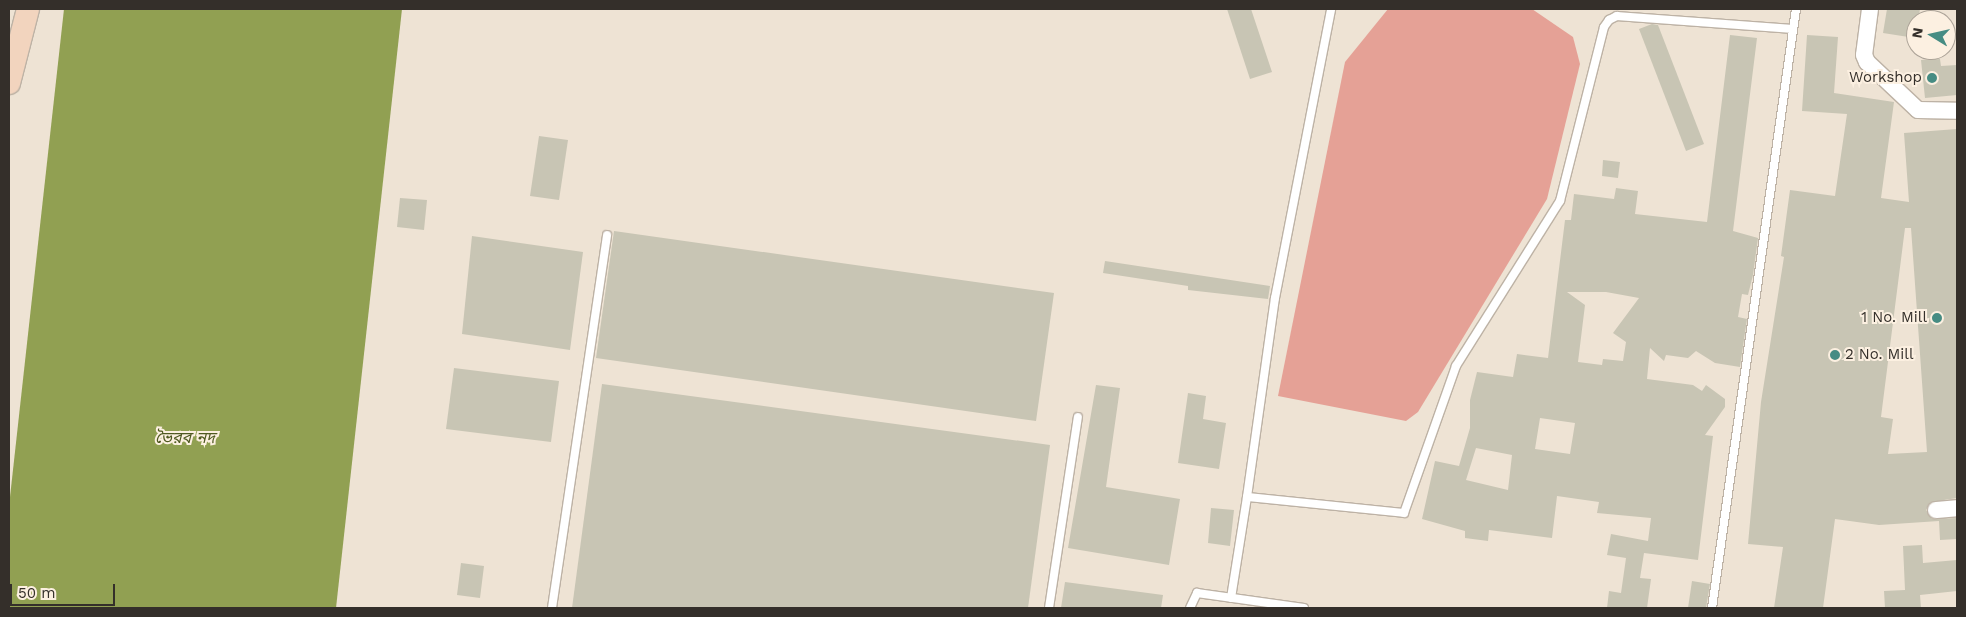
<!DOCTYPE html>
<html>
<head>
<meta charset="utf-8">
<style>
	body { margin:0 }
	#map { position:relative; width:1966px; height:617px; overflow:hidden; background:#eee3d4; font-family:"Work Sans","Noto Sans Bengali",sans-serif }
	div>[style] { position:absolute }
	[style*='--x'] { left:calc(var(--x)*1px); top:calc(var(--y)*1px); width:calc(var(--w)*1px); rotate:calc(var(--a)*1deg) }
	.green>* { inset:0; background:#e5a196 }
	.water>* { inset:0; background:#91a052 }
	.building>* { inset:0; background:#c8c5b4 }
	.roads { filter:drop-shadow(1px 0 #bdb2a5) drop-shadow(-1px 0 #bdb2a5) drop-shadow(0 1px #bdb2a5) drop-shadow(0 -1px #bdb2a5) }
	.lane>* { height:8px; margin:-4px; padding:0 4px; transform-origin:4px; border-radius:4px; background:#fff }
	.street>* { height:16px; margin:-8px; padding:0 8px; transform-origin:8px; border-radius:8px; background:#fff }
	.secondary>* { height:22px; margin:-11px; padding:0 11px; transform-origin:11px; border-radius:11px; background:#f2d4be }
	.dots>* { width:14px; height:14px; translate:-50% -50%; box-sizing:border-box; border:2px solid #fcf0e1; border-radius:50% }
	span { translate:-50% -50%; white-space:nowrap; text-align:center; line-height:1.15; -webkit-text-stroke:4px #fcf0e1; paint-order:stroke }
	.poi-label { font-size:15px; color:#342f2a }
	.right { translate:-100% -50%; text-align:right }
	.left { translate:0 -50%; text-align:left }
	.water-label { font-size:16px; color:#4f5921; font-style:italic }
	.frame { position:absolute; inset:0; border:10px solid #342f2a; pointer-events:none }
	.north { position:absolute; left:1906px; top:10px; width:50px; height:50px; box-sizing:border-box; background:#fcf0e1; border:1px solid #aca398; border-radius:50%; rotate:279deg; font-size:14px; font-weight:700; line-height:20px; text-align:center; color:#342f2a }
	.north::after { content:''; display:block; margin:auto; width:18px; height:22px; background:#468c83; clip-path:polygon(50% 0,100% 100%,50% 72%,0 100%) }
	.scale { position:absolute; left:10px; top:584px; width:105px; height:22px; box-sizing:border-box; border:2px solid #342f2a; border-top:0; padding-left:6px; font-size:15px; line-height:18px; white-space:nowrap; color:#342f2a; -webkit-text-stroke:4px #fcf0e1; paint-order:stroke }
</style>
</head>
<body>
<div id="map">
	<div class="green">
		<div style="clip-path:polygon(1388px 9px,1532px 9px,1573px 37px,1580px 64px,1547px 199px,1418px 412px,1406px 421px,1278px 396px,1345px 62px)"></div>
	</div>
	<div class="water">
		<div style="clip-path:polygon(64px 9px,402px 9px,336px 608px,9px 608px,9px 506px)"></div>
	</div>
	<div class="building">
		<div style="clip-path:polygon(1227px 9px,1251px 9px,1272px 72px,1250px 79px)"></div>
		<div style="clip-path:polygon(1887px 9px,1920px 9px,1915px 38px,1883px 33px)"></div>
		<div style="clip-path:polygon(1652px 24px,1658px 25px,1704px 144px,1686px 151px,1639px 29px)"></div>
		<div style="clip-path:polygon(evenodd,1730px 35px,1757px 38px,1733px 231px,1758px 238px,1753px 275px,1748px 295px,1742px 294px,1738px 317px,1747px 319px,1740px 367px,1715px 363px,1696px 351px,1688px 358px,1666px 355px,1664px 361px,1650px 348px,1647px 379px,1693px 385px,1702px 391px,1706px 385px,1725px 399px,1725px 407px,1705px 435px,1713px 436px,1698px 560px,1644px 553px,1640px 578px,1651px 579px,1647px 608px,1607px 608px,1609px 591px,1621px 593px,1626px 558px,1607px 555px,1611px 534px,1648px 541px,1651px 518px,1597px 513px,1599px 502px,1557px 496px,1552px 538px,1489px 530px,1488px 541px,1465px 538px,1465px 531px,1422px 519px,1435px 461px,1459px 466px,1470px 428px,1470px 400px,1477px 372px,1513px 377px,1517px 354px,1548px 358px,1565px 220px,1571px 220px,1574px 194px,1614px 199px,1616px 188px,1638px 191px,1635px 214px,1707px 222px,1730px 35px,1567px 292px,1606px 292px,1639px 298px,1613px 333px,1626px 342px,1623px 361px,1603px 359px,1602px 365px,1578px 362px,1585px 305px,1567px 292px,1730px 35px,1540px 418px,1575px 423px,1570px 454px,1535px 449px,1540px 418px,1730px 35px,1476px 448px,1512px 455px,1508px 490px,1466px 480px,1476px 448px)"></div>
		<div style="clip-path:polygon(evenodd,1807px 35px,1838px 37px,1834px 93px,1894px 102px,1881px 198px,1909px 202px,1904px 133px,1957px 129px,1957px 498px,1931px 502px,1926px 510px,1932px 519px,1957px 518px,1957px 539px,1940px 540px,1939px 521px,1879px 525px,1835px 519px,1823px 608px,1774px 608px,1783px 547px,1748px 544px,1761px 402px,1784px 257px,1781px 256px,1790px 190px,1835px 196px,1847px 114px,1802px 111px,1807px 35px,1905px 228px,1911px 228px,1927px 452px,1888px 454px,1893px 419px,1881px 417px,1905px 228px)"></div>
		<div style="clip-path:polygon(1940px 59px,1941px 66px,1957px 65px,1957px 95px,1925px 98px,1921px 60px)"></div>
		<div style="clip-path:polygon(539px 136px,568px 140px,559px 200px,530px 196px)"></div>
		<div style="clip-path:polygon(1603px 160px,1620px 162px,1618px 178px,1602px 176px)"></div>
		<div style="clip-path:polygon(400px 198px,427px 200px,424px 230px,397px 227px)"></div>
		<div style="clip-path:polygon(614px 231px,1054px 293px,1036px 421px,596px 358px)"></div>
		<div style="clip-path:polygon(472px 236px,583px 252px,570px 350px,462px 334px)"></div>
		<div style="clip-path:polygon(1105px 261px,1270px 286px,1268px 299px,1188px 290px,1188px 286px,1103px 273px)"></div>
		<div style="clip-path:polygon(454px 368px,559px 381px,551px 442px,446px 429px)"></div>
		<div style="clip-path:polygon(602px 384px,1050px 445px,1028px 608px,572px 608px)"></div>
		<div style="clip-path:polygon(1096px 385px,1120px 388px,1106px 487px,1180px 499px,1169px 565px,1068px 548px)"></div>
		<div style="clip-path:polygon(1188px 393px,1206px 396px,1203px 419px,1226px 423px,1219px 469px,1178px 463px)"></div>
		<div style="clip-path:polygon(1211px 508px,1234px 510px,1230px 546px,1208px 543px)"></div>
		<div style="clip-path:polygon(1922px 545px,1923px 563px,1957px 560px,1957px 591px,1920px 595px,1921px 608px,1885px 608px,1884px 591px,1905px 590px,1903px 546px)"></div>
		<div style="clip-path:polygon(461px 563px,484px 566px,480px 598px,457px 595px)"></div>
		<div style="clip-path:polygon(1692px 581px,1710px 584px,1706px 608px,1688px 608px)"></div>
		<div style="clip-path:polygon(1065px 582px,1163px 595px,1161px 608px,1061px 608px)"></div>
	</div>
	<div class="roads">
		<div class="lane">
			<div style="--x:1247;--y:497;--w:201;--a:-82"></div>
			<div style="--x:1275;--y:298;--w:294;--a:-79"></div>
			<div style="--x:1231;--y:598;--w:102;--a:-81"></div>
			<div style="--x:1247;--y:497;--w:158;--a:5.8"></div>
			<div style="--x:1404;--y:513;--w:156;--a:-70.5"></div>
			<div style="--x:1456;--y:366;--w:195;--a:-57.8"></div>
			<div style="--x:1560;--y:201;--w:179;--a:-75.8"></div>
			<div style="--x:1604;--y:27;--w:9;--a:-54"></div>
			<div style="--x:1609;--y:20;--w:9;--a:-27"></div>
			<div style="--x:1617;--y:16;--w:176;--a:4.2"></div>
			<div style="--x:552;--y:608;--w:377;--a:-81.6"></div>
			<div style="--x:1049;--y:608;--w:193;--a:-81.4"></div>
			<div style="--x:1190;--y:608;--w:17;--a:-65"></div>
			<div style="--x:1197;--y:593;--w:108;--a:8"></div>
			<div style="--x:1712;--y:608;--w:605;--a:-82.02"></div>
		</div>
		<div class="street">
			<div style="--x:1870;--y:9;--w:46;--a:97.4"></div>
			<div style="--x:1864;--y:55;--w:8;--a:67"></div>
			<div style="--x:1867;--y:62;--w:70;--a:43.3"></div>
			<div style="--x:1918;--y:110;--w:39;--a:1"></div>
			<div style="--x:1936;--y:510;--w:21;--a:-5"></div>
		</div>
		<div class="secondary">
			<div style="--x:9;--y:83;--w:76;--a:-75.6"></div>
		</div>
	</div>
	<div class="dots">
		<div style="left:1932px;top:78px;background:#468c83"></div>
		<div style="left:1937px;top:318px;background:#468c83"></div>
		<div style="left:1835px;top:355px;background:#468c83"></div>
	</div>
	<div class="poi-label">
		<span class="right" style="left:1922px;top:78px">Workshop</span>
		<span class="right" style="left:1927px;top:318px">1 No. Mill</span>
		<span class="left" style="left:1845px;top:355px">2 No. Mill</span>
	</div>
	<div class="water-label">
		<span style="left:185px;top:438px">ভৈরব নদ</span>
	</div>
	<div class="frame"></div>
	<div class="north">N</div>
	<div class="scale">50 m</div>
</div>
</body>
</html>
